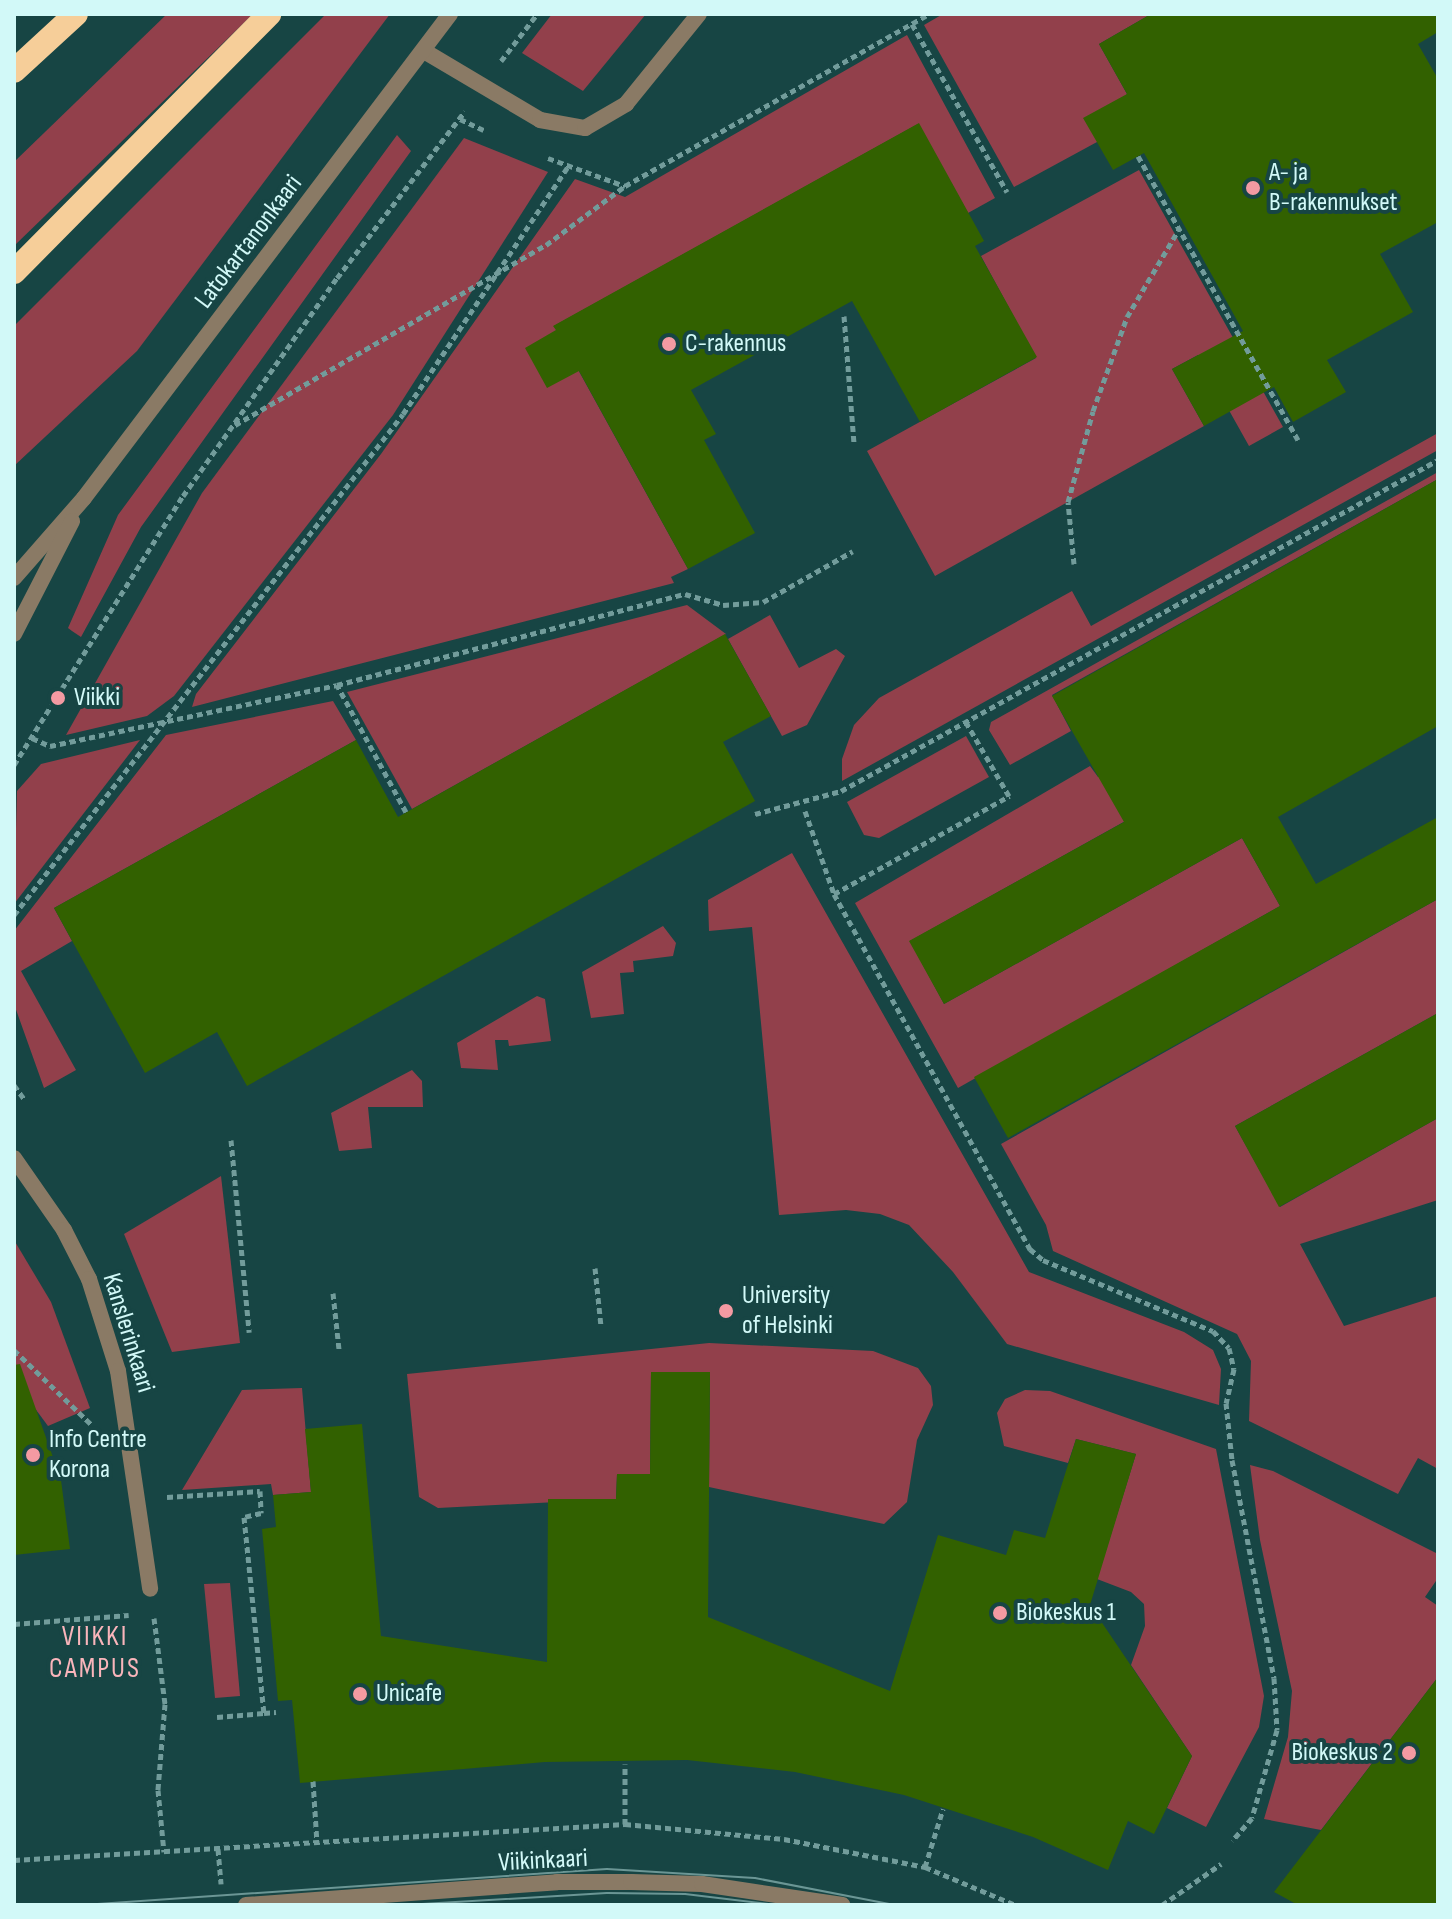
<!DOCTYPE html>
<html>
<head>
<meta charset="utf-8">
<style>
	body { margin:0 }
	#map { position:relative; width:1452px; height:1919px; overflow:hidden; background:#174544; font-family:"Sofia Sans Condensed",sans-serif }
	div>[style] { position:absolute }
	[style*='--x'] { left:calc(var(--x)*1px); top:calc(var(--y)*1px); width:calc(var(--w)*1px); rotate:calc(var(--a)*1deg) }
	.green>* { inset:0; background:#92404b }
	.building>* { inset:0; background:#326100 }
	.path>* { height:5px; margin-top:-2.5px; transform-origin:0; background:repeating-linear-gradient(90deg,#729c9b 0 6px,transparent 0 10px) }
	.service>* { height:16px; margin:-8px; padding:0 8px; transform-origin:8px; border-radius:8px; background:#8a7a65 }
	.minor>* { height:16px; margin:-8px; padding:0 8px; transform-origin:8px; border-radius:8px; background:#8a7a65 }
	.tertiary>* { height:16px; margin:-8px; padding:0 8px; transform-origin:8px; border-radius:8px; background:#8a7a65 }
	.motorway>* { height:24px; margin:-12px; padding:0 12px; transform-origin:12px; border-radius:12px; background:#f6ce99 }
	.tram>* { height:2px; margin:-1px; padding:0 1px; transform-origin:1px; border-radius:1px; background:#6b9695 }
	.dots>* { width:22px; height:22px; translate:-50% -50%; box-sizing:border-box; border:4px solid #174544; border-radius:50% }
	span { translate:-50% -50%; white-space:nowrap; text-align:center; line-height:1.15; -webkit-text-stroke:8px #174544; paint-order:stroke }
	.poi-label { font-size:26px; color:#d2f9f8 }
	.left { translate:0 -50%; text-align:left }
	.right { translate:-100% -50%; text-align:right }
	.street-label { font-size:26px; color:#d2f9f8 }
	.neighbourhood-label { font-size:28px; color:#fab5bb; letter-spacing:2px }
	.frame { position:absolute; inset:0; border:16px solid #d2f9f8; pointer-events:none }
</style>
</head>
<body>
<div id="map">
	<div class="green">
		<div style="clip-path:polygon(167px 14px,253px 14px,14px 246px,14px 162px)"></div>
		<div style="clip-path:polygon(326px 14px,390px 14px,137px 351px,14px 466px,14px 326px)"></div>
		<div style="clip-path:polygon(552px 14px,646px 14px,583px 91px,522px 53px)"></div>
		<div style="clip-path:polygon(943px 14px,1151px 14px,1099px 44px,1127px 94px,1097px 142px,1014px 187px,924px 25px)"></div>
		<div style="clip-path:polygon(907px 35px,995px 198px,968px 213px,918px 124px,554px 326px,688px 569px,671px 577px,674px 583px,192px 707px,196px 694px,381px 454px,575px 179px,625px 197px)"></div>
		<div style="clip-path:polygon(397px 135px,411px 151px,141px 527px,81px 637px,72px 631px,68px 628px,118px 515px)"></div>
		<div style="clip-path:polygon(464px 138px,548px 172px,393px 415px,174px 696px,147px 716px,66px 735px,202px 493px)"></div>
		<div style="clip-path:polygon(1139px 170px,1283px 427px,1249px 446px,1198px 355px,1172px 369px,1204px 426px,935px 576px,867px 451px,1036px 358px,981px 256px)"></div>
		<div style="clip-path:polygon(1438px 433px,1438px 450px,842px 781px,842px 759px,854px 725px,879px 698px,1072px 591px,1091px 626px)"></div>
		<div style="clip-path:polygon(1438px 472px,1438px 479px,1052px 695px,1071px 731px,1010px 765px,989px 730px,991px 722px)"></div>
		<div style="clip-path:polygon(687px 605px,726px 634px,412px 809px,347px 692px)"></div>
		<div style="clip-path:polygon(770px 615px,799px 668px,836px 649px,845px 656px,807px 725px,782px 736px,728px 639px)"></div>
		<div style="clip-path:polygon(333px 701px,356px 740px,54px 908px,72px 941px,21px 971px,76px 1070px,44px 1088px,14px 1004px,14px 931px,166px 735px)"></div>
		<div style="clip-path:polygon(1180px 730px,1206px 776px,910px 941px,944px 1004px,1242px 838px,1280px 906px,958px 1088px,855px 903px,1090px 766px,1098px 777px)"></div>
		<div style="clip-path:polygon(966px 736px,989px 777px,879px 838px,864px 835px,847px 802px)"></div>
		<div style="clip-path:polygon(140px 740px,14px 904px,17px 791px,41px 764px)"></div>
		<div style="clip-path:polygon(792px 853px,1029px 1272px,1184px 1332px,1213px 1350px,1221px 1369px,1219px 1405px,1007px 1344px,953px 1272px,909px 1225px,880px 1214px,846px 1210px,779px 1215px,752px 927px,709px 931px,708px 900px)"></div>
		<div style="clip-path:polygon(1438px 899px,1438px 1013px,1235px 1126px,1280px 1207px,1438px 1118px,1438px 1200px,1300px 1244px,1344px 1326px,1438px 1296px,1438px 1469px,1418px 1458px,1398px 1494px,1249px 1421px,1251px 1361px,1237px 1334px,1053px 1251px,1046px 1225px,1001px 1144px)"></div>
		<div style="clip-path:polygon(663px 926px,676px 943px,673px 956px,633px 961px,634px 972px,620px 973px,624px 1014px,591px 1018px,582px 972px)"></div>
		<div style="clip-path:polygon(537px 996px,545px 999px,551px 1041px,509px 1046px,508px 1040px,495px 1040px,498px 1070px,461px 1068px,457px 1043px)"></div>
		<div style="clip-path:polygon(412px 1070px,422px 1081px,423px 1107px,368px 1107px,372px 1148px,339px 1151px,331px 1113px)"></div>
		<div style="clip-path:polygon(221px 1176px,240px 1343px,172px 1352px,124px 1234px)"></div>
		<div style="clip-path:polygon(14px 1240px,51px 1302px,90px 1408px,48px 1426px,14px 1380px)"></div>
		<div style="clip-path:polygon(709px 1343px,873px 1351px,918px 1368px,931px 1386px,933px 1405px,917px 1440px,907px 1502px,884px 1524px,709px 1487px,710px 1372px,651px 1372px,650px 1474px,617px 1474px,616px 1499px,438px 1508px,419px 1497px,407px 1374px)"></div>
		<div style="clip-path:polygon(302px 1388px,311px 1492px,273px 1495px,271px 1484px,182px 1490px,242px 1390px)"></div>
		<div style="clip-path:polygon(1025px 1390px,1050px 1391px,1216px 1449px,1264px 1696px,1259px 1727px,1206px 1827px,1167px 1808px,1192px 1756px,1131px 1665px,1145px 1626px,1144px 1604px,1131px 1592px,1097px 1579px,1136px 1454px,1076px 1439px,1068px 1463px,1004px 1446px,997px 1413px,1005px 1399px)"></div>
		<div style="clip-path:polygon(1250px 1465px,1273px 1471px,1438px 1554px,1438px 1578px,1425px 1597px,1438px 1606px,1438px 1677px,1321px 1830px,1264px 1819px,1288px 1737px,1292px 1691px,1260px 1540px)"></div>
		<div style="clip-path:polygon(230px 1583px,240px 1696px,215px 1698px,204px 1584px)"></div>
	</div>
	<div class="building">
		<div style="clip-path:polygon(1151px 14px,1438px 14px,1438px 32px,1418px 44px,1438px 79px,1438px 222px,1380px 254px,1413px 312px,1327px 360px,1346px 392px,1293px 422px,1274px 387px,1204px 426px,1172px 369px,1243px 331px,1144px 153px,1113px 170px,1083px 118px,1127px 94px,1099px 44px)"></div>
		<div style="clip-path:polygon(919px 123px,984px 241px,975px 246px,1037px 357px,920px 422px,852px 301px,691px 390px,716px 434px,704px 440px,755px 533px,688px 569px,579px 371px,547px 388px,525px 348px,556px 330px,553px 326px)"></div>
		<div style="clip-path:polygon(1438px 479px,1438px 726px,1278px 817px,1316px 884px,1438px 817px,1438px 899px,1008px 1138px,974px 1077px,1280px 906px,1242px 838px,944px 1004px,909px 941px,1124px 822px,1052px 696px)"></div>
		<div style="clip-path:polygon(725px 634px,771px 716px,723px 742px,755px 801px,247px 1086px,217px 1032px,145px 1073px,54px 908px,356px 740px,398px 817px)"></div>
		<div style="clip-path:polygon(1438px 1013px,1438px 1118px,1279px 1207px,1235px 1126px)"></div>
		<div style="clip-path:polygon(20px 1364px,61px 1480px,70px 1549px,14px 1555px,14px 1365px)"></div>
		<div style="clip-path:polygon(651px 1372px,710px 1372px,708px 1617px,890px 1691px,938px 1535px,1006px 1555px,1014px 1530px,1045px 1538px,1076px 1439px,1136px 1454px,1090px 1605px,1192px 1756px,1154px 1834px,1128px 1821px,1108px 1870px,1033px 1837px,904px 1795px,795px 1772px,687px 1760px,545px 1762px,300px 1783px,292px 1700px,278px 1701px,262px 1529px,276px 1527px,273px 1495px,311px 1492px,305px 1429px,362px 1424px,381px 1636px,547px 1662px,548px 1499px,616px 1499px,617px 1474px,650px 1474px)"></div>
		<div style="clip-path:polygon(1438px 1677px,1438px 1905px,1298px 1905px,1274px 1892px)"></div>
	</div>
	<div class="path">
		<div style="--x:912;--y:24;--w:193;--a:60.5"></div>
		<div style="--x:501;--y:61;--w:59;--a:-52.5"></div>
		<div style="--x:460;--y:119;--w:26;--a:25"></div>
		<div style="--x:1138;--y:156;--w:326;--a:60.6"></div>
		<div style="--x:548;--y:158;--w:82;--a:20"></div>
		<div style="--x:625;--y:186;--w:349;--a:-29.5"></div>
		<div style="--x:844;--y:316;--w:127;--a:85.5"></div>
		<div style="--x:235;--y:425;--w:359;--a:-30.1"></div>
		<div style="--x:546;--y:245;--w:99;--a:-36.8"></div>
		<div style="--x:1074;--y:564;--w:62;--a:-95.5"></div>
		<div style="--x:1068;--y:502;--w:94;--a:-74.6"></div>
		<div style="--x:1093;--y:411;--w:100;--a:-70.1"></div>
		<div style="--x:1127;--y:317;--w:102;--a:-59.4"></div>
		<div style="--x:32;--y:738;--w:20;--a:24"></div>
		<div style="--x:50;--y:746;--w:293;--a:-12"></div>
		<div style="--x:14;--y:765;--w:318;--a:-57.9"></div>
		<div style="--x:183;--y:496;--w:267;--a:-54.8"></div>
		<div style="--x:337;--y:278;--w:210;--a:-52.5"></div>
		<div style="--x:805;--y:811;--w:88;--a:70.7"></div>
		<div style="--x:834;--y:894;--w:406;--a:61.1"></div>
		<div style="--x:1030;--y:1249;--w:17;--a:40"></div>
		<div style="--x:1043;--y:1260;--w:184;--a:22.7"></div>
		<div style="--x:1213;--y:1331;--w:23;--a:47"></div>
		<div style="--x:1229;--y:1348;--w:22;--a:77"></div>
		<div style="--x:1234;--y:1369;--w:35;--a:103"></div>
		<div style="--x:1226;--y:1403;--w:57;--a:84"></div>
		<div style="--x:1232;--y:1460;--w:222;--a:79.1"></div>
		<div style="--x:1274;--y:1678;--w:52;--a:86.7"></div>
		<div style="--x:1277;--y:1730;--w:91;--a:105.9"></div>
		<div style="--x:1252;--y:1818;--w:30;--a:131"></div>
		<div style="--x:406;--y:812;--w:145;--a:-118.5"></div>
		<div style="--x:337;--y:685;--w:360;--a:-14.7"></div>
		<div style="--x:685;--y:594;--w:40;--a:16"></div>
		<div style="--x:723;--y:605;--w:40;--a:-4.3"></div>
		<div style="--x:763;--y:602;--w:103;--a:-29.5"></div>
		<div style="--x:755;--y:814;--w:89;--a:-15"></div>
		<div style="--x:841;--y:791;--w:683;--a:-29.01"></div>
		<div style="--x:834;--y:894;--w:201;--a:-29.2"></div>
		<div style="--x:1009;--y:796;--w:86;--a:-120.2"></div>
		<div style="--x:14;--y:915;--w:634;--a:-52.17"></div>
		<div style="--x:403;--y:414;--w:297;--a:-56.3"></div>
		<div style="--x:14;--y:1085;--w:19;--a:54"></div>
		<div style="--x:231;--y:1140;--w:193;--a:84.6"></div>
		<div style="--x:595;--y:1268;--w:58;--a:84.1"></div>
		<div style="--x:333;--y:1293;--w:56;--a:83.9"></div>
		<div style="--x:14;--y:1350;--w:107;--a:43.9"></div>
		<div style="--x:167;--y:1497;--w:93;--a:-3.7"></div>
		<div style="--x:260;--y:1491;--w:22;--a:87"></div>
		<div style="--x:261;--y:1513;--w:17;--a:167"></div>
		<div style="--x:244;--y:1517;--w:197;--a:84.2"></div>
		<div style="--x:264;--y:1713;--w:12;--a:-5"></div>
		<div style="--x:154;--y:1618;--w:87;--a:82.7"></div>
		<div style="--x:165;--y:1704;--w:86;--a:94.7"></div>
		<div style="--x:158;--y:1790;--w:62;--a:84.5"></div>
		<div style="--x:14;--y:1624;--w:115;--a:-4.5"></div>
		<div style="--x:217;--y:1717;--w:47;--a:-4.9"></div>
		<div style="--x:313;--y:1781;--w:62;--a:86.3"></div>
		<div style="--x:625;--y:1824;--w:60;--a:-90"></div>
		<div style="--x:218;--y:1849;--w:35;--a:85"></div>
		<div style="--x:14;--y:1860;--w:612;--a:-3.37"></div>
		<div style="--x:625;--y:1824;--w:160;--a:5.4"></div>
		<div style="--x:784;--y:1839;--w:144;--a:11.2"></div>
		<div style="--x:925;--y:1867;--w:99;--a:22.7"></div>
		<div style="--x:925;--y:1867;--w:61;--a:-72.8"></div>
		<div style="--x:1162;--y:1905;--w:72;--a:-34.8"></div>
	</div>
	<div class="service">
		<div style="--x:424;--y:51;--w:135;--a:30.7"></div>
		<div style="--x:540;--y:120;--w:46;--a:10.1"></div>
		<div style="--x:585;--y:128;--w:48;--a:-30.3"></div>
		<div style="--x:626;--y:104;--w:116;--a:-51"></div>
	</div>
	<div class="minor">
		<div style="--x:14;--y:1158;--w:88;--a:55.2"></div>
		<div style="--x:64;--y:1230;--w:55;--a:63"></div>
		<div style="--x:89;--y:1279;--w:96;--a:72.5"></div>
		<div style="--x:118;--y:1371;--w:220;--a:81.6"></div>
		<div style="--x:246;--y:1905;--w:312;--a:-4.2"></div>
		<div style="--x:557;--y:1882;--w:74;--a:0"></div>
		<div style="--x:631;--y:1882;--w:71;--a:1.6"></div>
		<div style="--x:702;--y:1884;--w:142;--a:8.5"></div>
	</div>
	<div class="tertiary">
		<div style="--x:14;--y:578;--w:106;--a:-48.8"></div>
		<div style="--x:84;--y:498;--w:607;--a:-52.9"></div>
		<div style="--x:14;--y:634;--w:127;--a:-62.8"></div>
	</div>
	<div class="motorway">
		<div style="--x:14;--y:71;--w:84;--a:-42.6"></div>
		<div style="--x:14;--y:272;--w:363;--a:-45.3"></div>
	</div>
	<div class="tram">
		<div style="--x:83;--y:1905;--w:525;--a:-3.93"></div>
		<div style="--x:607;--y:1869;--w:148;--a:3.5"></div>
		<div style="--x:755;--y:1878;--w:142;--a:11"></div>
		<div style="--x:405;--y:1905;--w:202;--a:-3.4"></div>
		<div style="--x:607;--y:1893;--w:78;--a:0.7"></div>
		<div style="--x:685;--y:1894;--w:93;--a:6.8"></div>
	</div>
	<div class="dots">
		<div style="left:1253px;top:188px;background:#f49aa2"></div>
		<div style="left:669px;top:344px;background:#f49aa2"></div>
		<div style="left:58px;top:698px;background:#f49aa2"></div>
		<div style="left:726px;top:1311px;background:#f49aa2"></div>
		<div style="left:33px;top:1455px;background:#f49aa2"></div>
		<div style="left:1000px;top:1613px;background:#f49aa2"></div>
		<div style="left:360px;top:1694px;background:#f49aa2"></div>
		<div style="left:1409px;top:1753px;background:#f49aa2"></div>
	</div>
	<div class="poi-label">
		<span class="left" style="left:1269px;top:188px">A- ja<br>B-rakennukset</span>
		<span class="left" style="left:685px;top:344px">C-rakennus</span>
		<span class="left" style="left:74px;top:698px">Viikki</span>
		<span class="left" style="left:742px;top:1311px">University<br>of Helsinki</span>
		<span class="left" style="left:49px;top:1455px">Info Centre<br>Korona</span>
		<span class="left" style="left:1016px;top:1613px">Biokeskus 1</span>
		<span class="left" style="left:376px;top:1694px">Unicafe</span>
		<span class="right" style="left:1393px;top:1753px">Biokeskus 2</span>
	</div>
	<div class="street-label">
		<span style="left:249px;top:242px;rotate:-53deg">Latokartanonkaari</span>
		<span style="left:128px;top:1333px;rotate:73deg">Kanslerinkaari</span>
		<span style="left:543px;top:1861px;rotate:-3deg">Viikinkaari</span>
	</div>
	<div class="neighbourhood-label">
		<span style="left:95px;top:1653px">VIIKKI<br>CAMPUS</span>
	</div>
	<div class="frame"></div>
</div>
</body>
</html>
